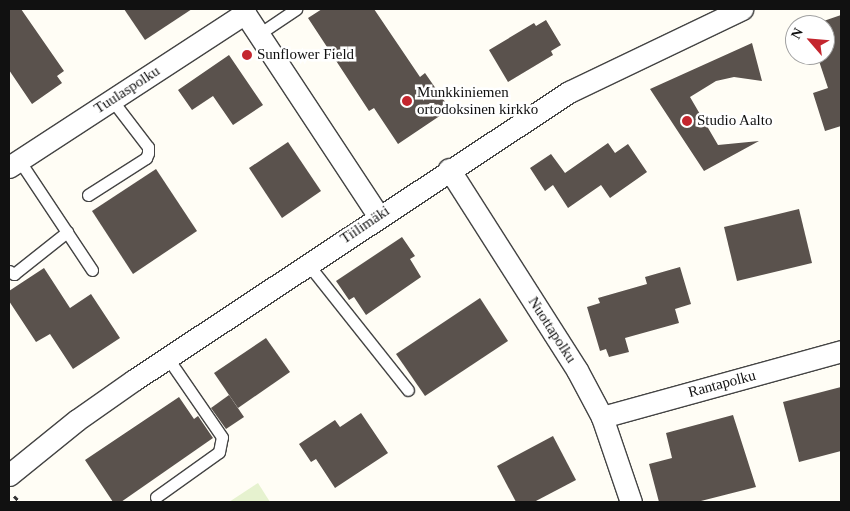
<!DOCTYPE html>
<html>
<head>
<meta charset="utf-8">
<style>
	body { margin:0 }
	#map { position:relative; width:850px; height:511px; overflow:hidden; background:#fffdf5; font-family:"Times New Roman",serif }
	div>[style] { position:absolute }
	[style*='--x'] { left:calc(var(--x)*1px); top:calc(var(--y)*1px); width:calc(var(--w)*1px); rotate:calc(var(--a)*1deg) }
	.pitch>* { inset:0; background:#e6f2cf }
	.building>* { inset:0; background:#5a524d }
	.path>* { height:3px; margin-top:-1.5px; transform-origin:0; background:repeating-linear-gradient(90deg,#333 0 5px,transparent 0 7.5px) }
	.roads { filter:drop-shadow(1px 0 #444) drop-shadow(-1px 0 #444) drop-shadow(0 1px #444) drop-shadow(0 -1px #444) }
	.lane>* { height:11px; margin:-5.5px; padding:0 5.5px; transform-origin:5.5px; border-radius:5.5px; background:#fff }
	.street>* { height:21px; margin:-10.5px; padding:0 10.5px; transform-origin:10.5px; border-radius:10.5px; background:#fff }
	.dots>* { width:14px; height:14px; translate:-50% -50%; box-sizing:border-box; border:2px solid #fff; border-radius:50% }
	span { translate:-50% -50%; white-space:nowrap; text-align:center; line-height:1.15; -webkit-text-stroke:5px #fff; paint-order:stroke }
	.poi-label { font-size:15px; color:#111 }
	.left { translate:0 -50%; text-align:left }
	.street-label { font-size:15px; color:#111 }
	.frame { position:absolute; inset:0; border:10px solid #111; pointer-events:none }
	.north { position:absolute; left:785px; top:15px; width:50px; height:50px; box-sizing:border-box; background:#fff; border:1px solid #a0a0a0; border-radius:50%; rotate:297deg; font-size:14px; font-weight:700; line-height:20px; text-align:center; color:#111 }
	.north::after { content:''; display:block; margin:auto; width:18px; height:22px; background:#c4262e; clip-path:polygon(50% 0,100% 100%,50% 72%,0 100%) }
</style>
</head>
<body>
<div id="map">
	<div class="pitch">
		<div style="clip-path:polygon(258px 483px,270px 502px,229px 502px)"></div>
	</div>
	<div class="building">
		<div style="clip-path:polygon(9px 9px,21px 9px,64px 71px,57px 76px,62px 83px,32px 104px,9px 70px)"></div>
		<div style="clip-path:polygon(124px 9px,192px 9px,145px 40px)"></div>
		<div style="clip-path:polygon(322px 9px,374px 9px,420px 77px,425px 73px,450px 109px,398px 144px,374px 108px,369px 111px,308px 18px)"></div>
		<div style="clip-path:polygon(841px 15px,841px 126px,825px 131px,813px 93px,828px 88px,817px 55px,825px 55px,825px 25px,812px 25px)"></div>
		<div style="clip-path:polygon(546px 20px,561px 45px,551px 51px,553px 55px,508px 82px,489px 50px,534px 23px,536px 26px)"></div>
		<div style="clip-path:polygon(752px 43px,762px 81px,734px 77px,716px 81px,690px 97px,718px 145px,759px 141px,704px 171px,650px 89px)"></div>
		<div style="clip-path:polygon(229px 55px,263px 105px,233px 125px,213px 96px,192px 110px,178px 90px)"></div>
		<div style="clip-path:polygon(288px 142px,321px 191px,282px 218px,249px 168px)"></div>
		<div style="clip-path:polygon(608px 143px,615px 153px,628px 144px,647px 172px,610px 198px,601px 185px,568px 208px,553px 185px,545px 191px,530px 168px,551px 154px,565px 173px)"></div>
		<div style="clip-path:polygon(156px 169px,197px 231px,133px 274px,92px 211px)"></div>
		<div style="clip-path:polygon(799px 209px,812px 263px,737px 281px,724px 227px)"></div>
		<div style="clip-path:polygon(402px 237px,415px 256px,410px 259px,421px 277px,366px 315px,354px 297px,349px 300px,336px 281px)"></div>
		<div style="clip-path:polygon(680px 267px,691px 304px,675px 309px,679px 323px,625px 338px,629px 352px,609px 357px,606px 349px,600px 351px,587px 307px,600px 303px,598px 298px,647px 284px,645px 277px)"></div>
		<div style="clip-path:polygon(44px 268px,70px 308px,91px 294px,120px 338px,73px 369px,50px 334px,36px 342px,9px 301px,9px 291px)"></div>
		<div style="clip-path:polygon(480px 298px,508px 341px,425px 396px,396px 354px)"></div>
		<div style="clip-path:polygon(266px 338px,290px 372px,238px 408px,214px 373px)"></div>
		<div style="clip-path:polygon(841px 387px,841px 451px,799px 462px,783px 402px)"></div>
		<div style="clip-path:polygon(229px 395px,244px 417px,226px 429px,211px 408px)"></div>
		<div style="clip-path:polygon(179px 397px,194px 419px,198px 416px,213px 438px,121px 502px,113px 502px,85px 460px)"></div>
		<div style="clip-path:polygon(361px 413px,388px 453px,335px 488px,316px 459px,311px 462px,299px 444px,335px 420px,340px 427px)"></div>
		<div style="clip-path:polygon(733px 415px,756px 487px,697px 502px,659px 502px,649px 464px,672px 458px,666px 433px)"></div>
		<div style="clip-path:polygon(553px 436px,576px 480px,534px 502px,516px 502px,497px 466px)"></div>
	</div>
	<div class="path">
		<div style="--x:14;--y:496;--w:8;--a:45"></div>
	</div>
	<div class="roads">
		<div class="lane">
			<div style="--x:259;--y:34;--w:45;--a:-34"></div>
			<div style="--x:19;--y:160;--w:132;--a:56.4"></div>
			<div style="--x:88;--y:195;--w:69;--a:-32.5"></div>
			<div style="--x:146;--y:158;--w:5;--a:-68"></div>
			<div style="--x:148;--y:153;--w:6;--a:-90"></div>
			<div style="--x:148;--y:147;--w:59;--a:-127.5"></div>
			<div style="--x:307;--y:263;--w:162;--a:51.5"></div>
			<div style="--x:9;--y:271;--w:6;--a:31"></div>
			<div style="--x:14;--y:274;--w:68;--a:-38.4"></div>
			<div style="--x:156;--y:497;--w:77;--a:-35.5"></div>
			<div style="--x:219;--y:452;--w:15;--a:-79"></div>
			<div style="--x:222;--y:437;--w:97;--a:-124.5"></div>
		</div>
		<div class="street">
			<div style="--x:242;--y:9;--w:247;--a:56.6"></div>
			<div style="--x:9;--y:167;--w:282;--a:-33.1"></div>
			<div style="--x:449;--y:169;--w:238;--a:57.5"></div>
			<div style="--x:577;--y:370;--w:53;--a:62"></div>
			<div style="--x:602;--y:417;--w:90;--a:71.2"></div>
			<div style="--x:602;--y:417;--w:248;--a:-15.4"></div>
			<div style="--x:9;--y:475;--w:87;--a:-39"></div>
			<div style="--x:77;--y:420;--w:70;--a:-35.1"></div>
			<div style="--x:134;--y:380;--w:522;--a:-33.51"></div>
			<div style="--x:569;--y:92;--w:192;--a:-25.6"></div>
		</div>
	</div>
	<div class="dots">
		<div style="left:247px;top:55px;background:#c4262e"></div>
		<div style="left:407px;top:101px;background:#c4262e"></div>
		<div style="left:687px;top:121px;background:#c4262e"></div>
	</div>
	<div class="poi-label">
		<span class="left" style="left:257px;top:55px">Sunflower Field</span>
		<span class="left" style="left:417px;top:101px">Munkkiniemen<br>ortodoksinen kirkko</span>
		<span class="left" style="left:697px;top:121px">Studio Aalto</span>
	</div>
	<div class="street-label">
		<span style="left:127px;top:90px;rotate:-33deg">Tuulaspolku</span>
		<span style="left:365px;top:225px;rotate:-34deg">Tiilimäki</span>
		<span style="left:552px;top:330px;rotate:57deg">Nuottapolku</span>
		<span style="left:722px;top:384px;rotate:-15deg">Rantapolku</span>
	</div>
	<div class="frame"></div>
	<div class="north">N</div>
</div>
</body>
</html>
